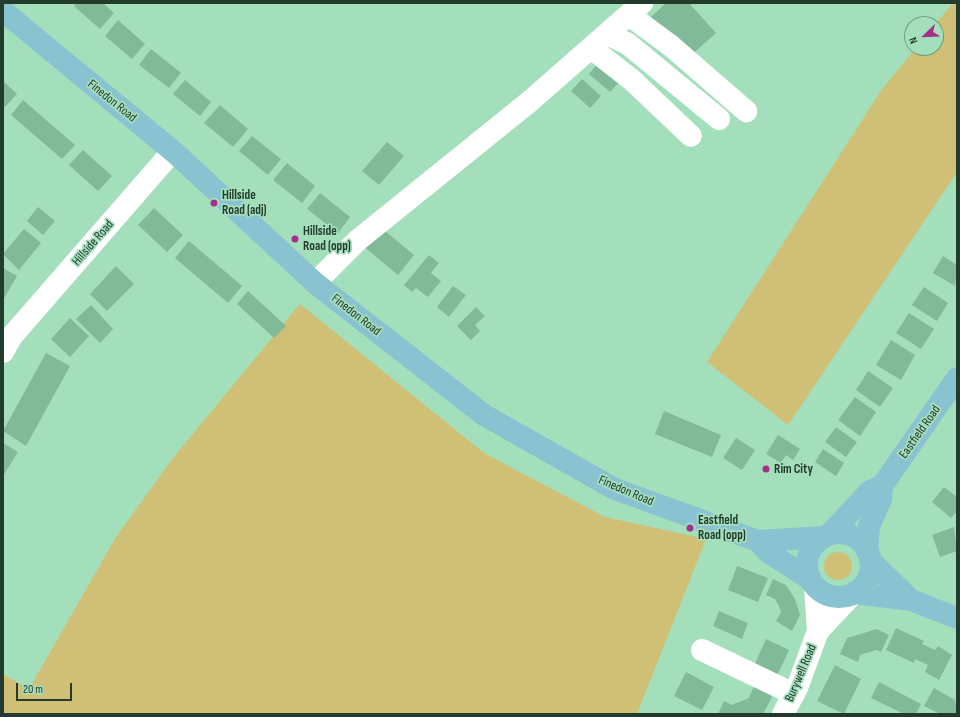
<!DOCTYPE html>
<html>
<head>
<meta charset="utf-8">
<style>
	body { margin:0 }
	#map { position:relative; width:960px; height:717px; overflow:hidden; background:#a4dfbc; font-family:"Sofia Sans Condensed",sans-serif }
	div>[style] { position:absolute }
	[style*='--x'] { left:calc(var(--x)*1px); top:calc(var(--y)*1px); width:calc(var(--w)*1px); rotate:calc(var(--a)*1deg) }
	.green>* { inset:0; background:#cfc076 }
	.round { border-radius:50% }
	.building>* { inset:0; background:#81ba98 }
	.minor>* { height:22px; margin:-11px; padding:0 11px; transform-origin:11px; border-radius:11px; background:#fff }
	.major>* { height:22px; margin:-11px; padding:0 11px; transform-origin:11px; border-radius:11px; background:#89c3d2 }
	.major>.ring { margin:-11px; padding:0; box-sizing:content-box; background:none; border:22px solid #89c3d2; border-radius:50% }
	.dots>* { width:11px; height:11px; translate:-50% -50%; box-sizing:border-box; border:2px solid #a4dfbc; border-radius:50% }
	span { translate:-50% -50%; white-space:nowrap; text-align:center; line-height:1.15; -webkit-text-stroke:3.5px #a4dfbc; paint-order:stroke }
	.street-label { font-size:13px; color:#233b2d }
	.poi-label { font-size:13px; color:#233b2d; font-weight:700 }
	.left { translate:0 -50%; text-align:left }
	.frame { position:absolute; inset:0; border:4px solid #233b2d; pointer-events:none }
	.north { position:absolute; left:904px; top:16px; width:40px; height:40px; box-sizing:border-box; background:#a4dfbc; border:1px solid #709d83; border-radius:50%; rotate:247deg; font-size:11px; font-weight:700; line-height:16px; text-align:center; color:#233b2d }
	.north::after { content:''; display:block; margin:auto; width:14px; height:18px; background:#a4308b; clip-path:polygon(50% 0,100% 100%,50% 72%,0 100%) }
	.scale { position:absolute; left:16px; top:683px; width:56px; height:18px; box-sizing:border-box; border:2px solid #233b2d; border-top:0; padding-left:5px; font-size:12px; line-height:14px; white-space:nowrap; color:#233b2d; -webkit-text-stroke:3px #a4dfbc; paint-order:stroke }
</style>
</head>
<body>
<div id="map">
	<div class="green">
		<div style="clip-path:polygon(953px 3px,957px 3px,957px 172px,788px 425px,707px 362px,882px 89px,916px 48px,936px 48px,935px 24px)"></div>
		<div style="clip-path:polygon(300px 304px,484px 453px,605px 517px,706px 539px,637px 714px,3px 714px,3px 674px,29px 689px,116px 537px,173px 458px)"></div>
		<div class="round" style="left:824px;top:552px;width:28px;height:28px"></div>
	</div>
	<div class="building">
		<div style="clip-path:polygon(76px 3px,103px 3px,114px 13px,100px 29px,74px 6px)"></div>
		<div style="clip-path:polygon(666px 3px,689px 3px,716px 33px,688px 58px,651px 17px)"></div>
		<div style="clip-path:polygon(118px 20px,145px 44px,132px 59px,105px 36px)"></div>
		<div style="clip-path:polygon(151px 49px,181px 73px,169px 88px,139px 65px)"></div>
		<div style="clip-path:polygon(600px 61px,621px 80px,610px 92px,589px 74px)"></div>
		<div style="clip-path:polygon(582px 79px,601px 96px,590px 108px,571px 91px)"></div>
		<div style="clip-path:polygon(185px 80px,211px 102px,200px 116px,173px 94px)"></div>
		<div style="clip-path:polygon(3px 81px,17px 94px,5px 107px,3px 105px)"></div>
		<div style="clip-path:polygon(23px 100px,75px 145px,62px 159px,11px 115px)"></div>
		<div style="clip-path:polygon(220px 105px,248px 129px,233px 147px,204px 123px)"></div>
		<div style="clip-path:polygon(252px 136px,281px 159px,268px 175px,239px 151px)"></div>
		<div style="clip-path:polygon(387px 142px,404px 156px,379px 185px,362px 171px)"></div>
		<div style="clip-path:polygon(83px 150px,112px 176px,98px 191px,69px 165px)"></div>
		<div style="clip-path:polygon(287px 163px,315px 186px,302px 203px,273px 180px)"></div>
		<div style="clip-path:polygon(320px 193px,350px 217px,338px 233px,307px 209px)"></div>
		<div style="clip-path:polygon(38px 207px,55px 221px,43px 235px,27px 221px)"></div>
		<div style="clip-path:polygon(154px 208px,183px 235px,167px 252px,138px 225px)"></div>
		<div style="clip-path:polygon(379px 226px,414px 255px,398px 275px,363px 246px)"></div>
		<div style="clip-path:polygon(24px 229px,41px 243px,19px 270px,3px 254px)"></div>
		<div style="clip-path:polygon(189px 241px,242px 286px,228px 303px,175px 258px)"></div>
		<div style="clip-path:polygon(429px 255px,439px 263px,431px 273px,441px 281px,428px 297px,416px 288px,412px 292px,404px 285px)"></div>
		<div style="clip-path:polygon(943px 256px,957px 265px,955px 286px,933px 273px)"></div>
		<div style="clip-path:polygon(116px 266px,134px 284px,107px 311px,90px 294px)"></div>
		<div style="clip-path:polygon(3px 268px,17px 276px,3px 300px)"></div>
		<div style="clip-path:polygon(453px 286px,466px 295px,449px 317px,437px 307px)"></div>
		<div style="clip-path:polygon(924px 287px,948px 303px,937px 321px,912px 305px)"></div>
		<div style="clip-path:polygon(248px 291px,286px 326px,274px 338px,237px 304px)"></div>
		<div style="clip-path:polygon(91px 305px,113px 329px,100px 343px,76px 319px)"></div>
		<div style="clip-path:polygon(476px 307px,485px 316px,475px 325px,480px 331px,471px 340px,457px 326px)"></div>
		<div style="clip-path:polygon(909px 313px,934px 329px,921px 349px,896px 333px)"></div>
		<div style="clip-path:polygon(70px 318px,89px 336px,70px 357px,51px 339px)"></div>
		<div style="clip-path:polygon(891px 340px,915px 355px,901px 380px,876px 365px)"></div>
		<div style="clip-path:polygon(46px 353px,70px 366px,26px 446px,3px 431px)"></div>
		<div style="clip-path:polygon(868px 371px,893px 388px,880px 407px,856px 390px)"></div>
		<div style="clip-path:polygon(855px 397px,876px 412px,860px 436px,838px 420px)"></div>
		<div style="clip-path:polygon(664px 411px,721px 435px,712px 457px,655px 434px)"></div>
		<div style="clip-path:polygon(836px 427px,857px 442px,846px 457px,825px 442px)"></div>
		<div style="clip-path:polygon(778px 435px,800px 449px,793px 460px,786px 455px,781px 463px,766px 454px)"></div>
		<div style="clip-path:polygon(736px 438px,755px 450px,742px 470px,723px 458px)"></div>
		<div style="clip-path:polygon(3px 443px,18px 452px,3px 476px)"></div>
		<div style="clip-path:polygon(823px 449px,844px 463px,836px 476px,815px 462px)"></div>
		<div style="clip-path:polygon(944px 487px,957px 497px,957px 511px,951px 518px,932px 502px)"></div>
		<div style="clip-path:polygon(954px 527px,957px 551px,940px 557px,932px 535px)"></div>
		<div style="clip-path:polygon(737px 566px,768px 578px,758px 602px,728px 590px)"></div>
		<div style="clip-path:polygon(773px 579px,786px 585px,795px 599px,800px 615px,792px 631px,776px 621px,781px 612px,779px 606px,775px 599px,766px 595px)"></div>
		<div style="clip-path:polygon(719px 611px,748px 623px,742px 639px,713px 626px)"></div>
		<div style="clip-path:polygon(896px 628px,924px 641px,922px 644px,935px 650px,938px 646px,952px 655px,939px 680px,925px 672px,928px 665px,915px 659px,914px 663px,886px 650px)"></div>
		<div style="clip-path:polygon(877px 629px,889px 635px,881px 652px,876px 650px,860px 655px,858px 662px,840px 654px,847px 638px)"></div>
		<div style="clip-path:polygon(766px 639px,789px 650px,777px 676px,754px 666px)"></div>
		<div style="clip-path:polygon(835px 665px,861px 679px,844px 714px,817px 701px)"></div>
		<div style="clip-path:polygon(686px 672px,714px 687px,702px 710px,674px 696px)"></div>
		<div style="clip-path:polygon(879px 682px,921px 704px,916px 714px,904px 714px,871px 698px)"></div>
		<div style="clip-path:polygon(754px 686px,773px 695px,763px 714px,718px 714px,724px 701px,732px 705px,749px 698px)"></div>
		<div style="clip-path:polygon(934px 688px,955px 700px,957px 714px,940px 714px,924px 706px)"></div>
	</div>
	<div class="minor">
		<div style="--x:629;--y:15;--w:51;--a:36.2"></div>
		<div style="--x:670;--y:45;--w:101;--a:41"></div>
		<div style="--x:607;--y:34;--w:23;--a:25"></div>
		<div style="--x:628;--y:44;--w:118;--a:39.5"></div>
		<div style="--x:591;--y:48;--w:52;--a:38"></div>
		<div style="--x:632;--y:80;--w:81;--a:43.5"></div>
		<div style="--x:315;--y:283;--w:61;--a:-45"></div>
		<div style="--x:358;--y:240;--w:218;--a:-38.9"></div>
		<div style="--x:528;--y:103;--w:152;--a:-41.3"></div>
		<div style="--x:3;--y:352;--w:18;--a:-61"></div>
		<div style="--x:12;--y:336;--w:245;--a:-49"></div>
		<div style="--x:815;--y:587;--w:44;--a:86.1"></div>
		<div style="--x:702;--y:650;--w:102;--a:25.6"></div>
		<div style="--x:783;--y:714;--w:30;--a:-62"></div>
		<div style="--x:797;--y:688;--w:61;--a:-69.8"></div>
		<div style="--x:818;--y:631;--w:50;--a:-46.6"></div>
	</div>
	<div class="major">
		<div style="--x:3;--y:11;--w:220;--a:39.5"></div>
		<div style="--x:173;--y:151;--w:194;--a:42.9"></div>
		<div style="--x:315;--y:283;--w:214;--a:38"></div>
		<div style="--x:484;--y:415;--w:150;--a:29.5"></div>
		<div style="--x:615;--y:489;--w:152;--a:20"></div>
		<div style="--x:758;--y:541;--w:16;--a:47"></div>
		<div style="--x:769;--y:553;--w:49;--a:32.4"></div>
		<div class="ring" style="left:807px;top:533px;width:42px;height:42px"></div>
		<div style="--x:829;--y:535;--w:60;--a:-47"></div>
		<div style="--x:870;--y:491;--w:13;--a:-23"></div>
		<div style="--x:758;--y:541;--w:66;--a:-3.5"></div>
		<div style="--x:867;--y:551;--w:25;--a:-85"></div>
		<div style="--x:869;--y:526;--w:30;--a:-66"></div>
		<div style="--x:881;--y:499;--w:13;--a:-86"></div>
		<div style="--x:882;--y:486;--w:131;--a:-55.2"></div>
		<div style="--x:870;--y:560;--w:57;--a:44.3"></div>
		<div style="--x:854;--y:593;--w:57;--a:7"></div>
		<div style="--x:911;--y:600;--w:49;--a:21.4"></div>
	</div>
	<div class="dots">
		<div style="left:214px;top:203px;background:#a4308b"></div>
		<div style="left:295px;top:239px;background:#a4308b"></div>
		<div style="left:766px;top:469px;background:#a4308b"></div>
		<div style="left:690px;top:528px;background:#a4308b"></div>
	</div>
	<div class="street-label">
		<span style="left:112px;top:101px;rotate:39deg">Finedon Road</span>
		<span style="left:93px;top:243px;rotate:-49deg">Hillside Road</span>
		<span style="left:356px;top:315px;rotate:38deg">Finedon Road</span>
		<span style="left:920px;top:432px;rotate:-55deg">Eastfield Road</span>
		<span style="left:626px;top:491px;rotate:23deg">Finedon Road</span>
		<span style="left:801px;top:673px;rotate:-67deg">Burywell Road</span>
	</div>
	<div class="poi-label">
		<span class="left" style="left:222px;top:203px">Hillside<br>Road (adj)</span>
		<span class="left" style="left:303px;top:239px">Hillside<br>Road (opp)</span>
		<span class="left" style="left:774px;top:469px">Rim City</span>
		<span class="left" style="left:698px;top:528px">Eastfield<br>Road (opp)</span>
	</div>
	<div class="frame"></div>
	<div class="north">N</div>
	<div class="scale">20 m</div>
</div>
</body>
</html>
